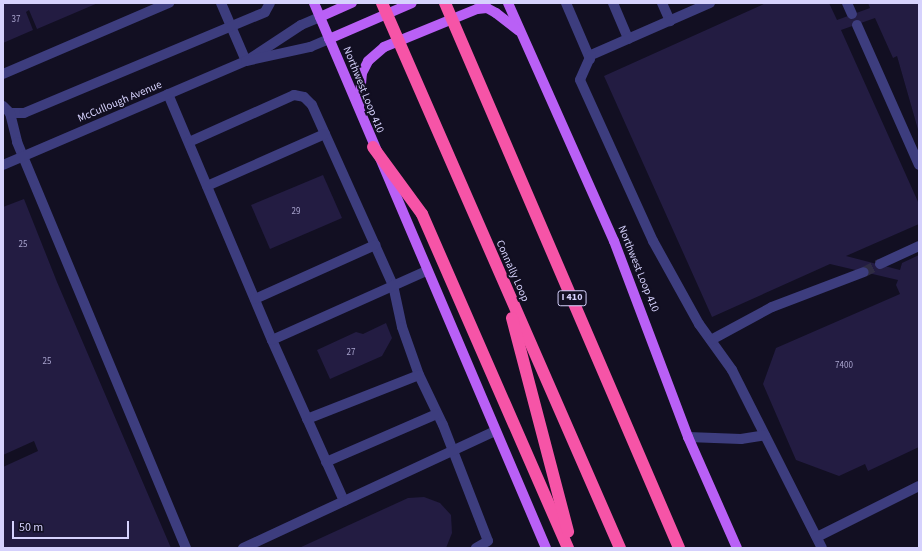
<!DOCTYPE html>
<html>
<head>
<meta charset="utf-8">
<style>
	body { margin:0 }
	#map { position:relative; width:922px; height:551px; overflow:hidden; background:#120f22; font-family:"Source Sans 3",sans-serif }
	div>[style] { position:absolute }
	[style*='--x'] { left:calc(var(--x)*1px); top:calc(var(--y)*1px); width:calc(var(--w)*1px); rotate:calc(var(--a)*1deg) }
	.building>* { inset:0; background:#231c42 }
	.minor-tunnel>* { height:10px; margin-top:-5px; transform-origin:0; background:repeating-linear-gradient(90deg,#2f2c43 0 10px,transparent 0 15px) }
	.minor>* { height:10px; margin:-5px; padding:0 5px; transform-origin:5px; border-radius:5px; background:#3d3d7e }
	.major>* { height:10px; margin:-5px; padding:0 5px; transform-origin:5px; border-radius:5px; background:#b960f6 }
	.highway>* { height:12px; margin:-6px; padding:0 6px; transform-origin:6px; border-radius:6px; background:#f654a7 }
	span { translate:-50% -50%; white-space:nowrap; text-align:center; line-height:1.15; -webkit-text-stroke:4px #120f22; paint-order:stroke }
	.number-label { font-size:9px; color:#a9a4ce }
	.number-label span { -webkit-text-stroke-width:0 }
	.shield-label span { padding:1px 3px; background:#120f22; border:1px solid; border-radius:3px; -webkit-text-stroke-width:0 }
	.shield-label { font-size:10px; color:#d6d2fd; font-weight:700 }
	.street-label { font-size:11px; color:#d6d2fd }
	.frame { position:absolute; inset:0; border:4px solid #d6d2fd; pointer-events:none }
	.scale { position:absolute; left:12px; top:521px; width:117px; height:18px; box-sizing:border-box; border:2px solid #d6d2fd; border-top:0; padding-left:5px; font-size:12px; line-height:14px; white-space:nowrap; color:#d6d2fd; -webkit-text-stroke:3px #120f22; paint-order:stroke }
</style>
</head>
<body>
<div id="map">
	<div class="building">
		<div style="clip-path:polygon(3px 3px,98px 3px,37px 29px,29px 10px,26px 12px,33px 30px,3px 43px)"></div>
		<div style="clip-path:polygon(766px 3px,829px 3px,837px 20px,870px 8px,868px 3px,919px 3px,919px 133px,897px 56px,893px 58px,875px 18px,841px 30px,919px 204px,919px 224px,846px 256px,900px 270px,902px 263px,919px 255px,919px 447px,868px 471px,865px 464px,839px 476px,796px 460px,763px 384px,776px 348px,900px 294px,896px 285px,898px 280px,830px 264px,712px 317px,604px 76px)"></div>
		<div style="clip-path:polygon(323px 175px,342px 218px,270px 249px,251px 205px)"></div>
		<div style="clip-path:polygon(24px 199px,57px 282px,171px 548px,3px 548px,3px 467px,38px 451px,34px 441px,3px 455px,3px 207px)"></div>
		<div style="clip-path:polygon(386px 323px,392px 338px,382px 356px,330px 379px,317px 350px,356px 332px,363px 334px)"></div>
		<div style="clip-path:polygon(424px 497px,440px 503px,451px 515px,452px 533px,446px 548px,299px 548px,408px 498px)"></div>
	</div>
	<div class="minor-tunnel">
		<div style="--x:864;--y:272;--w:18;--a:-27"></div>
	</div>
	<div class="minor">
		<div style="--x:221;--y:3;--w:63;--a:66.7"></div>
		<div style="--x:566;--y:3;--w:61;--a:66.8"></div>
		<div style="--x:613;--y:3;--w:39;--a:67"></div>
		<div style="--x:662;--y:3;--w:20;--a:66"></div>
		<div style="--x:710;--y:3;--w:130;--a:156.4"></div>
		<div style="--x:591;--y:55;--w:27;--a:114"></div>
		<div style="--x:580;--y:80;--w:177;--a:65.6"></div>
		<div style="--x:653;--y:241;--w:95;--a:61"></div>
		<div style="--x:699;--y:324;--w:57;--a:54.3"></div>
		<div style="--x:732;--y:370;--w:199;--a:63.2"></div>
		<div style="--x:847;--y:3;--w:12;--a:66"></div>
		<div style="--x:857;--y:25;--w:153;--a:66.1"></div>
		<div style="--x:251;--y:58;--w:60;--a:-33.4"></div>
		<div style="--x:301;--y:25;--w:21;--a:-23"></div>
		<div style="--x:3;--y:74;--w:181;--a:-23.2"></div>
		<div style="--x:168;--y:94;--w:267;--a:67.1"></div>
		<div style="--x:3;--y:106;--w:10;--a:45"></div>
		<div style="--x:10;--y:113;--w:14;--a:0"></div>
		<div style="--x:24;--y:113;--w:261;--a:-22.7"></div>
		<div style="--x:265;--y:12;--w:10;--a:-61"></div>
		<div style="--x:10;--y:113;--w:30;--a:76"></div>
		<div style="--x:17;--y:142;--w:440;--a:67.4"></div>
		<div style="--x:189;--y:142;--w:115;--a:-24.1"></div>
		<div style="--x:294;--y:95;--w:10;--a:11"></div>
		<div style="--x:304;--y:97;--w:11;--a:45"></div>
		<div style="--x:312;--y:105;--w:197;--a:65.8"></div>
		<div style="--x:393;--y:285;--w:43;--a:77.9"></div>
		<div style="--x:402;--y:327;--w:51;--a:70.5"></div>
		<div style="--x:419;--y:375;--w:55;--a:64.4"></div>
		<div style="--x:443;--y:425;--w:124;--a:68.8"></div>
		<div style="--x:488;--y:541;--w:14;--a:150"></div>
		<div style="--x:3;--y:165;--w:264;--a:-23.2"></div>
		<div style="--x:246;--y:61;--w:66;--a:-12.3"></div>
		<div style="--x:310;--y:47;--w:21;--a:-23"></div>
		<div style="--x:207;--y:186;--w:129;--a:-23.8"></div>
		<div style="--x:880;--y:264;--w:43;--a:-24.8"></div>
		<div style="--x:255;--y:299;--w:132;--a:-24.2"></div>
		<div style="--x:711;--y:340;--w:69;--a:-28.4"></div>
		<div style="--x:772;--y:307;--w:98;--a:-20.8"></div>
		<div style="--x:307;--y:419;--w:120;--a:-21.4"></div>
		<div style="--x:688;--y:437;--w:53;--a:2.2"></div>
		<div style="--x:741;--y:439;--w:24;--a:-9"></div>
		<div style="--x:326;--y:462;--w:121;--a:-23.4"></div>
		<div style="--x:344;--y:501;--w:176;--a:-114.1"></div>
		<div style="--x:272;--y:340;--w:169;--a:-24.1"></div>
		<div style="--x:817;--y:537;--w:114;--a:-26.6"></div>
		<div style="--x:243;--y:548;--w:278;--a:-24.9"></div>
	</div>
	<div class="major">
		<div style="--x:314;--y:3;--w:592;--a:66.94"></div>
		<div style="--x:508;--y:3;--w:261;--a:66"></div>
		<div style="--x:614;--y:241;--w:210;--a:69.3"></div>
		<div style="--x:688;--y:437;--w:121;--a:66.2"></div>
		<div style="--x:320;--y:17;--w:35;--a:-24"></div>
		<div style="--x:329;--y:39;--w:90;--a:-23.4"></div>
		<div style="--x:359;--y:107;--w:34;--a:-85"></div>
		<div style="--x:362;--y:73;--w:13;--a:-63"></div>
		<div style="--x:368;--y:61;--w:21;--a:-41"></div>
		<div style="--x:384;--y:47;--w:100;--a:-22.2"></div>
		<div style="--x:477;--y:9;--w:10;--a:-6"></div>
		<div style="--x:487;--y:8;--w:10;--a:29"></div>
		<div style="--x:496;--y:13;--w:29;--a:38"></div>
	</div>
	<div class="highway">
		<div style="--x:382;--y:3;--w:595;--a:66.41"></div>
		<div style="--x:445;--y:3;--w:593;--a:66.76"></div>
		<div style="--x:373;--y:147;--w:83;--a:53.8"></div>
		<div style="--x:422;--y:214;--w:365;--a:66.4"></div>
		<div style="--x:512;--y:318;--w:221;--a:75.3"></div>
	</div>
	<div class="number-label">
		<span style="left:16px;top:20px">37</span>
		<span style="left:296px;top:212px">29</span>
		<span style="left:23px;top:245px">25</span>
		<span style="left:351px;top:353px">27</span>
		<span style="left:47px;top:362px">25</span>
		<span style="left:844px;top:366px">7400</span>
	</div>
	<div class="shield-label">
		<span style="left:572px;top:298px">I 410</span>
	</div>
	<div class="street-label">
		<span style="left:363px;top:90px;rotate:68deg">Northwest Loop 410</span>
		<span style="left:120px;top:102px;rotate:-23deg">McCullough Avenue</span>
		<span style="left:638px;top:269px;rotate:68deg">Northwest Loop 410</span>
		<span style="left:512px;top:271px;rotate:66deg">Connally Loop</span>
	</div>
	<div class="frame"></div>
	<div class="scale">50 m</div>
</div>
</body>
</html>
